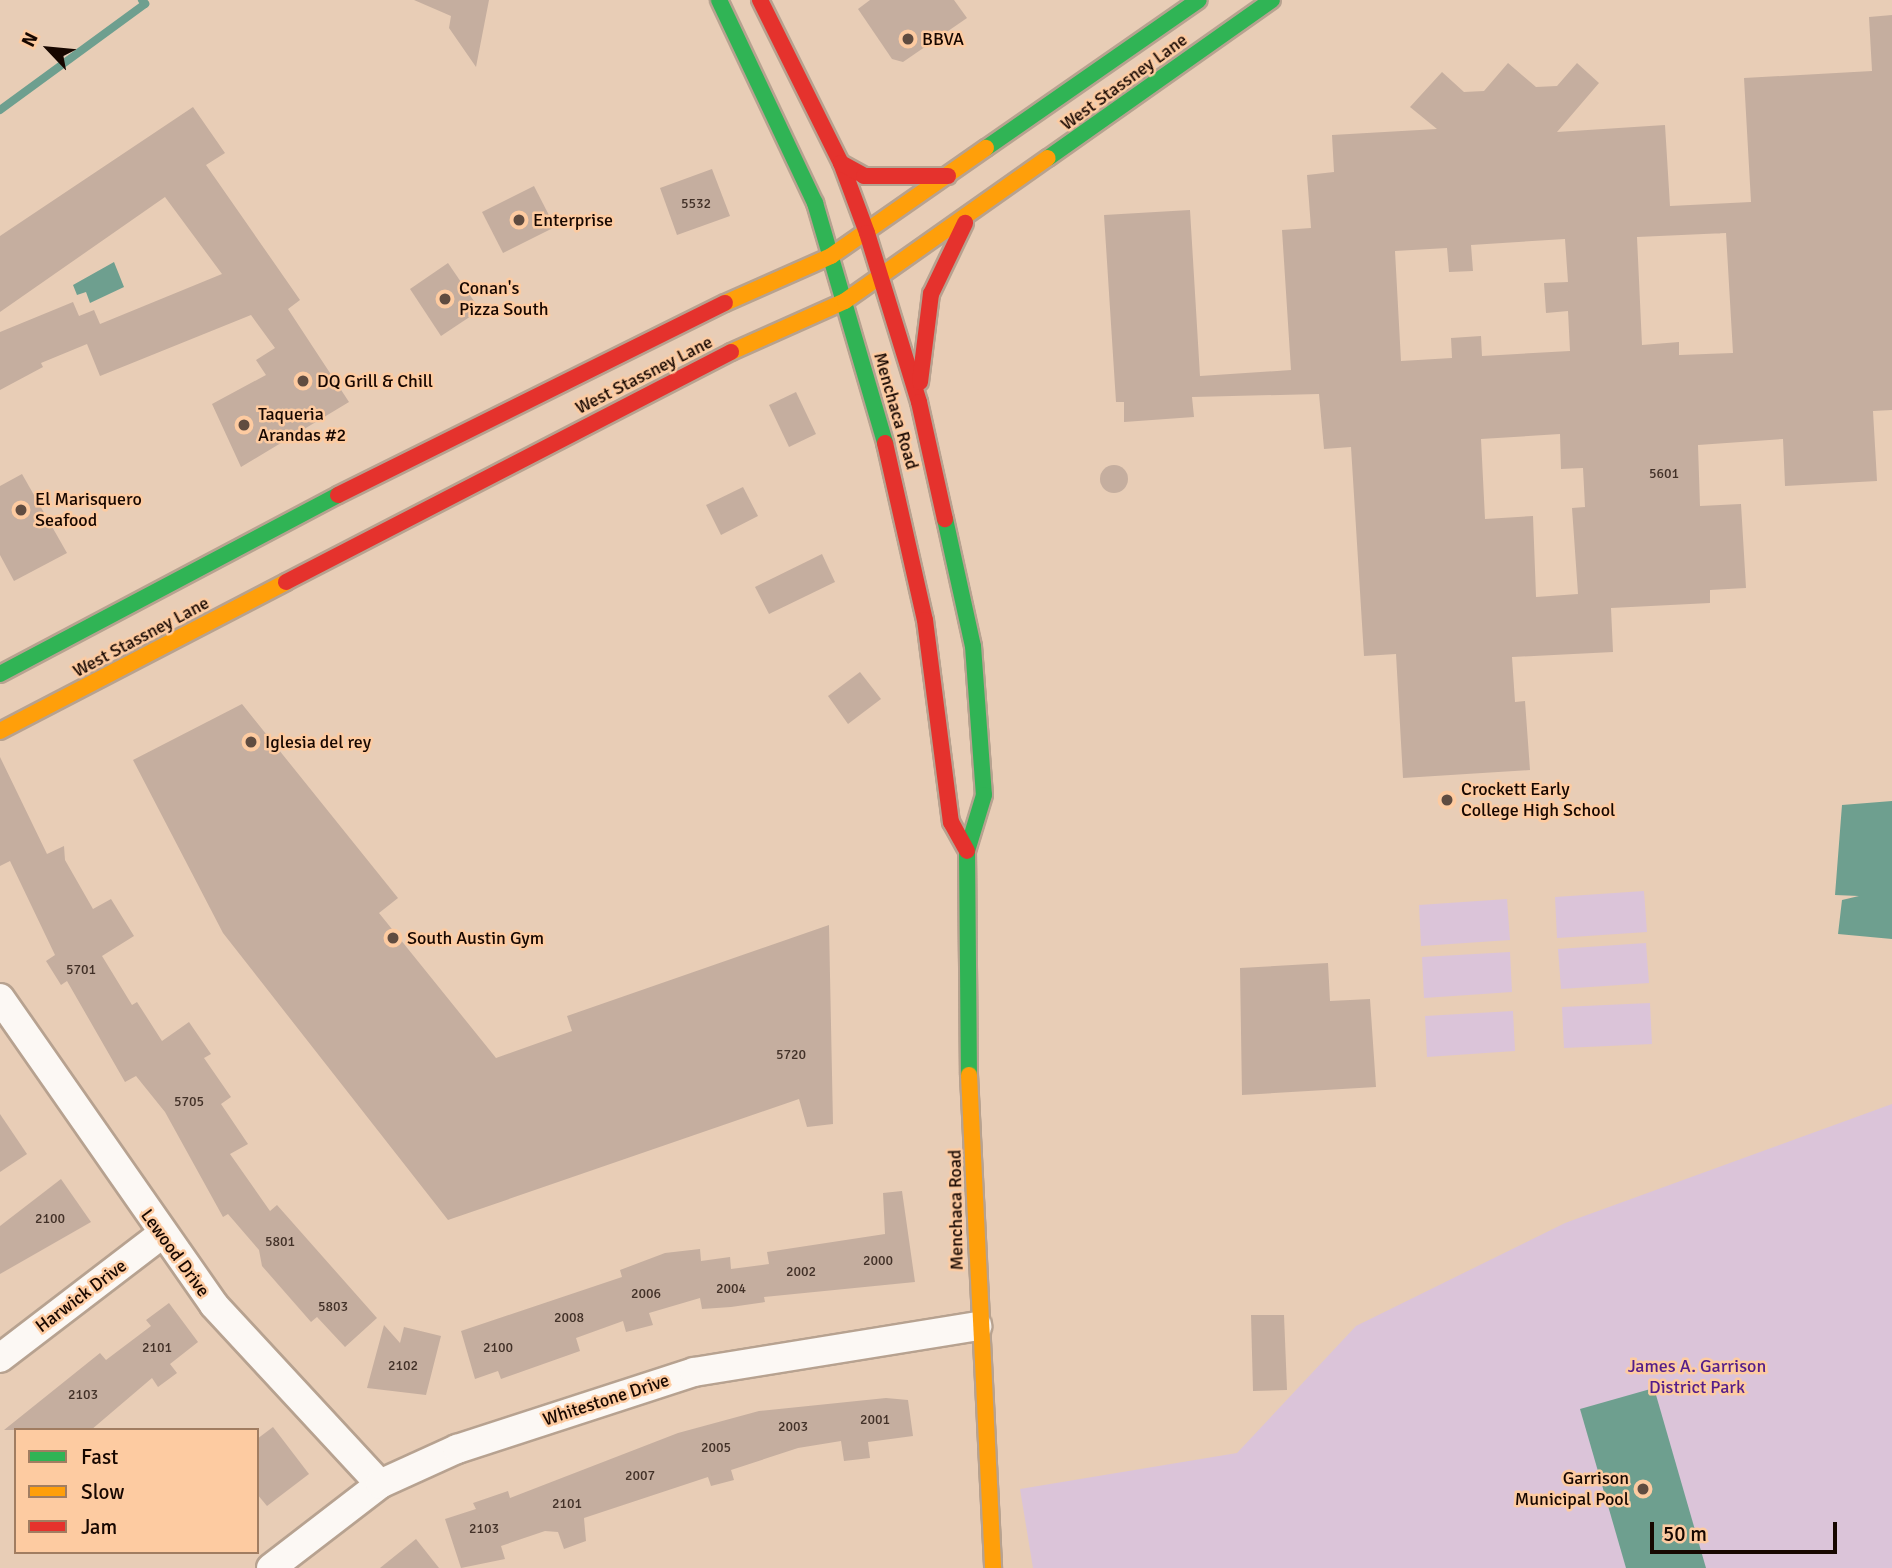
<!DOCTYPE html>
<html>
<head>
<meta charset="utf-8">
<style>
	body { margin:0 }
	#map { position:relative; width:1892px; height:1568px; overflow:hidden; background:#e8cdb6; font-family:Signika,sans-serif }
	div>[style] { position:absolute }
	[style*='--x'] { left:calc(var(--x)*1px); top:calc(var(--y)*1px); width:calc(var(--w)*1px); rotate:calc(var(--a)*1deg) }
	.green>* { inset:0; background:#dbc4d9 }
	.water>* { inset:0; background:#6e9f8f }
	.stream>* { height:8px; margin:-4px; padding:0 4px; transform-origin:4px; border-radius:4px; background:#6e9f8f }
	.building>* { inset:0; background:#c5ae9f }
	.round { border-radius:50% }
	.roads { filter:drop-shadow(2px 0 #b7a290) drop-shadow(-2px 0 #b7a290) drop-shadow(0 2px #b7a290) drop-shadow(0 -2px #b7a290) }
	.street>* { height:28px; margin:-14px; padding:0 14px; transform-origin:14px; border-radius:14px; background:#fcf8f4 }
	.fast>* { height:16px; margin:-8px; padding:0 8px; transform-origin:8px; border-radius:8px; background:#30b455 }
	.slow>* { height:16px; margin:-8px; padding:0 8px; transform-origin:8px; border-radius:8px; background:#ff9f0a }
	.jam>* { height:16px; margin:-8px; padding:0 8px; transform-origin:8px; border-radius:8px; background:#e5322d }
	.dots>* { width:19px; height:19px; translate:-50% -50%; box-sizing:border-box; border:4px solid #fdcba1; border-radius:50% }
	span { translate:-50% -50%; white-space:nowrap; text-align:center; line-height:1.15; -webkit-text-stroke:5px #fdcba1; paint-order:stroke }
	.number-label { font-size:14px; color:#423128 }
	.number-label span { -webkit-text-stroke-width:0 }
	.poi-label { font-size:18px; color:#170700 }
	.left { translate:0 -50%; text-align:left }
	.right { translate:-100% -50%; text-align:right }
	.street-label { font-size:18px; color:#170700 }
	.park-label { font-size:18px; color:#541e8a }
	.legend { position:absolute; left:14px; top:1428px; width:245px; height:126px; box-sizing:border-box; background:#fdcba1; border:2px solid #a17d61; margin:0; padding:9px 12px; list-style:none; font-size:21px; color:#170700 }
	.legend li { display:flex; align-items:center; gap:14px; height:35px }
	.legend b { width:35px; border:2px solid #a17d61 }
	.north { position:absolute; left:14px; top:14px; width:70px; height:70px; -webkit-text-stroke:5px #fdcba1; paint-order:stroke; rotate:296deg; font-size:19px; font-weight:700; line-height:28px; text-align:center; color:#170700 }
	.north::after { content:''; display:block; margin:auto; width:24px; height:32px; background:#170700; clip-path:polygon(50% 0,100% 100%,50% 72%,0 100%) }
	.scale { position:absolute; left:1650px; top:1522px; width:187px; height:32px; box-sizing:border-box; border:4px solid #170700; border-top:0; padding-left:9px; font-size:21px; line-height:24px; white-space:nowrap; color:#170700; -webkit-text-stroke:5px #fdcba1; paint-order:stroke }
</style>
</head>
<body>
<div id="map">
	<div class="green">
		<div style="clip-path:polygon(1644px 891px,1647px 932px,1557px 938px,1555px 897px)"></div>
		<div style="clip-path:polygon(1507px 899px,1510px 940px,1421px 946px,1419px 905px)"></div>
		<div style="clip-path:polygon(1646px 943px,1649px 983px,1561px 989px,1558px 949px)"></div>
		<div style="clip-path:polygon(1510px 952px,1512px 992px,1424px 998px,1422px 957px)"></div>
		<div style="clip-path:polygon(1650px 1003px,1652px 1044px,1564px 1048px,1562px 1007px)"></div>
		<div style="clip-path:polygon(1513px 1011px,1515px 1051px,1427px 1057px,1425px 1016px)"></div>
		<div style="clip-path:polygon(1892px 1104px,1892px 1568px,1033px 1568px,1020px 1489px,1237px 1453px,1356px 1326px,1565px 1223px)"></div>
	</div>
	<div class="water">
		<div style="clip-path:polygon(114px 262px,124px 287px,90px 303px,86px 292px,77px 295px,73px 285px)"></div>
		<div style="clip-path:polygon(1892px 801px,1892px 939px,1838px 934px,1842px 900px,1859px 896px,1835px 895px,1842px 805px)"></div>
		<div style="clip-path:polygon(1654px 1388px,1706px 1568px,1626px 1568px,1580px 1409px)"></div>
	</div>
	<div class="stream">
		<div style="--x:0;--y:110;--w:180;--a:-36.2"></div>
		<div style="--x:145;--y:4;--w:5;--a:-127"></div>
	</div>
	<div class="building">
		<div style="clip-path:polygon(414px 0,489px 0,476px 67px,449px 28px,451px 16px)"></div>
		<div style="clip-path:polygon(870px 0,954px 0,967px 18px,903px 62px,892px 59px,858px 9px)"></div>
		<div style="clip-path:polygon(evenodd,1892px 15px,1892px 410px,1873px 411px,1877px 481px,1785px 486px,1783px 439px,1698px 445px,1700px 506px,1741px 504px,1746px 588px,1710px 590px,1710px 603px,1611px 608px,1613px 652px,1512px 657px,1515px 702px,1525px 701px,1530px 770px,1403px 778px,1396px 654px,1364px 656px,1351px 447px,1324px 449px,1319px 394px,1192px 397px,1194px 417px,1124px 422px,1124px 402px,1116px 402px,1104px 215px,1190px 210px,1200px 376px,1291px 370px,1282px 230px,1311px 228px,1307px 175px,1334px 172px,1332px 135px,1437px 129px,1410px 107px,1442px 72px,1464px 92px,1484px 91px,1508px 63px,1536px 87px,1557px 86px,1577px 63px,1599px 83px,1557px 132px,1665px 125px,1670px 206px,1751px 202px,1744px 78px,1872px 71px,1869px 17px,1892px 15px,1726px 233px,1733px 353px,1679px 355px,1679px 342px,1642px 345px,1637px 237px,1726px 233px,1892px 15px,1565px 239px,1568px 282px,1544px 283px,1546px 313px,1568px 311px,1570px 351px,1482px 356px,1481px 336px,1451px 338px,1452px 358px,1401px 361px,1395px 251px,1447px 248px,1449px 272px,1473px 271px,1471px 245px,1565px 239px,1892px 15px,1560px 434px,1561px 469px,1583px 468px,1585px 507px,1572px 508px,1578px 594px,1536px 597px,1533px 516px,1485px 519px,1481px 439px,1560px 434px)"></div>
		<div style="clip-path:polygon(193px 107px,225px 153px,206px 165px,300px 300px,288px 309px,349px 402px,241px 467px,212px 404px,266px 375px,256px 360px,275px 348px,251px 315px,100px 376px,87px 344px,41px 363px,43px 367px,0 390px,0 332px,73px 302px,79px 316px,94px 310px,100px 324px,222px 274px,165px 197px,0 312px,0 236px)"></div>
		<div style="clip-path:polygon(712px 169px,730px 216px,677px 235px,660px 188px)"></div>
		<div style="clip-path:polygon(534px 186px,555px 227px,503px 253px,482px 212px)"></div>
		<div style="clip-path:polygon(448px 263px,480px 310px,441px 336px,410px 289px)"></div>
		<div style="clip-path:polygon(796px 392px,816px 434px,789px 447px,769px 405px)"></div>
		<div class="round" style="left:1100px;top:465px;width:28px;height:28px"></div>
		<div style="clip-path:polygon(22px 474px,67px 553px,14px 581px,0 555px,0 486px)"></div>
		<div style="clip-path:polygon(743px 487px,758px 516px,721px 535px,706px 505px)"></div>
		<div style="clip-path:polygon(822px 554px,835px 582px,769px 614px,755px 587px)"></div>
		<div style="clip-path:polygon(860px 672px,881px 699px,848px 724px,828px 696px)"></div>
		<div style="clip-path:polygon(242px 704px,398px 898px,379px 913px,496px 1058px,572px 1031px,567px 1016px,829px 925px,833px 1124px,807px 1127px,799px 1099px,448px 1220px,223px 933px,133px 760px)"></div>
		<div style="clip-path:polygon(0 757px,47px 854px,64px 846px,65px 860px,93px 909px,111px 899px,134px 936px,102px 956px,132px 1005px,137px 1002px,162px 1041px,189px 1022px,211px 1054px,204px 1058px,231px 1097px,221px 1104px,248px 1144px,230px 1154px,270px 1211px,277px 1205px,377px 1318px,345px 1347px,317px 1317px,311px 1322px,262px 1266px,259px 1250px,228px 1214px,223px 1217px,165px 1112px,136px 1076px,125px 1082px,67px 981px,61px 985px,46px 961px,55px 955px,10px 861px,0 866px)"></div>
		<div style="clip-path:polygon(1328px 963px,1330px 1001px,1370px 999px,1376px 1087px,1242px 1095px,1240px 968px)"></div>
		<div style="clip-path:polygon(0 1114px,27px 1154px,0 1172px)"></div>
		<div style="clip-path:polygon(61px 1179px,91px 1222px,0 1274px,0 1226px)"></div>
		<div style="clip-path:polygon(902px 1191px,915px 1282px,764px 1297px,765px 1302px,731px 1307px,702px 1309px,700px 1298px,649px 1313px,653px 1325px,626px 1332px,623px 1321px,576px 1338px,580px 1351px,501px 1379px,498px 1371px,475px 1379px,461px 1331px,622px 1277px,620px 1270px,665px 1253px,700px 1249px,701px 1261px,730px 1257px,731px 1269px,769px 1264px,767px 1252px,885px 1234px,883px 1193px)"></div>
		<div style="clip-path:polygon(169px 1303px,198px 1342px,170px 1364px,177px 1373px,158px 1387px,152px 1378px,91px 1430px,4px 1430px,100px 1353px,106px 1360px,151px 1326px,146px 1320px)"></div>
		<div style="clip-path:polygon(1251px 1315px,1284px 1315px,1287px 1390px,1253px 1391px)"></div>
		<div style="clip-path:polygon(384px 1325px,400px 1343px,404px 1327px,441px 1336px,426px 1395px,367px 1388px)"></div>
		<div style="clip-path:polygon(886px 1398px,908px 1400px,913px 1436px,868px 1442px,870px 1458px,844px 1461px,841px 1441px,798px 1448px,731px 1470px,734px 1480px,711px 1486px,708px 1477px,584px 1518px,586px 1541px,564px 1549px,558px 1532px,545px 1531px,501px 1546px,505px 1559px,461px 1568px,445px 1519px,476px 1509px,473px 1503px,508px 1491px,510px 1498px,678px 1433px,759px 1411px)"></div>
		<div style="clip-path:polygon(273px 1427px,309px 1474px,267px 1506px,257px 1494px,257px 1439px)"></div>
		<div style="clip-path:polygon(416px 1539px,439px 1568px,380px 1568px)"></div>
	</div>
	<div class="roads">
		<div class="street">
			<div style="--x:0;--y:998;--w:374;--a:55.1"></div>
			<div style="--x:214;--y:1305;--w:244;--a:47.2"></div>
			<div style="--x:0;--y:1358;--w:203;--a:-37.4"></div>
			<div style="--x:271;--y:1568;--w:138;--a:-37.6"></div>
			<div style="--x:380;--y:1484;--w:85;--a:-24.4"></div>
			<div style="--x:457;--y:1449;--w:249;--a:-18"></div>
			<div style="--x:694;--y:1372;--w:287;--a:-9.2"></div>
		</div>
		<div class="fast">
			<div style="--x:719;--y:0;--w:225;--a:64.7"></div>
			<div style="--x:815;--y:203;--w:250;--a:73.7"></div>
			<div style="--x:986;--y:148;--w:259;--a:-34.8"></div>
			<div style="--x:1048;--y:158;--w:274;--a:-35.2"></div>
			<div style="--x:945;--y:519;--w:130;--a:77.6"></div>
			<div style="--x:973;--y:646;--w:149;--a:85.8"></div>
			<div style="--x:984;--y:795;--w:59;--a:106.9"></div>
			<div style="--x:967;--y:851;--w:224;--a:89.5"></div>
			<div style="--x:0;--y:674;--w:382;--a:-27.9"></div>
		</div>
		<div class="slow">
			<div style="--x:725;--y:303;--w:116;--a:-23.9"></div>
			<div style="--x:831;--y:256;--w:189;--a:-34.9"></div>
			<div style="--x:731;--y:352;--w:125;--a:-24.1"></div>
			<div style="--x:845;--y:301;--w:248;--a:-35.2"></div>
			<div style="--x:0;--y:731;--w:322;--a:-27.5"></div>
			<div style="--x:969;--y:1075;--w:494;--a:87.2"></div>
		</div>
		<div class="jam">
			<div style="--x:760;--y:0;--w:182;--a:63.6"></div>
			<div style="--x:841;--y:163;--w:75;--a:69.6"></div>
			<div style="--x:867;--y:233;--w:177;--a:72.9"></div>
			<div style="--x:919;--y:402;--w:120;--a:77.5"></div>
			<div style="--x:841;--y:163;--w:26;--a:29"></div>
			<div style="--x:864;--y:176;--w:84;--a:0"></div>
			<div style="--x:920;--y:382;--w:89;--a:-82.9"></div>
			<div style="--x:931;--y:294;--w:79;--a:-64.4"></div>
			<div style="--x:885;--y:443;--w:181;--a:77.3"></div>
			<div style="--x:925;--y:620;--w:204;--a:82.7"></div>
			<div style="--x:951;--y:822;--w:33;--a:61"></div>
			<div style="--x:338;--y:495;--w:432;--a:-26.4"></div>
			<div style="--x:286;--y:582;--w:501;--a:-27.33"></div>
		</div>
	</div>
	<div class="dots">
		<div style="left:908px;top:39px;background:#604c40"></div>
		<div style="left:519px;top:220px;background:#604c40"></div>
		<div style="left:445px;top:299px;background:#604c40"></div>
		<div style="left:303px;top:381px;background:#604c40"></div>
		<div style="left:244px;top:425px;background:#604c40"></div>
		<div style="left:21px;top:510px;background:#604c40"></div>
		<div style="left:251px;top:742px;background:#604c40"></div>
		<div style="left:1447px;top:800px;background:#604c40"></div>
		<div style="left:393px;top:938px;background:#604c40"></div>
		<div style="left:1643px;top:1489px;background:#604c40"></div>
	</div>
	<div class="number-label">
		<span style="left:696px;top:204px">5532</span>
		<span style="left:1664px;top:474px">5601</span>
		<span style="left:81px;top:970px">5701</span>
		<span style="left:791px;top:1055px">5720</span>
		<span style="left:189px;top:1102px">5705</span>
		<span style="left:50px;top:1219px">2100</span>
		<span style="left:280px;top:1242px">5801</span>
		<span style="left:878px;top:1261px">2000</span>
		<span style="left:801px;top:1272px">2002</span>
		<span style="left:731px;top:1289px">2004</span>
		<span style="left:646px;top:1294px">2006</span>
		<span style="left:333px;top:1307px">5803</span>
		<span style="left:569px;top:1318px">2008</span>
		<span style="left:157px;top:1348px">2101</span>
		<span style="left:498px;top:1348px">2100</span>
		<span style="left:403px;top:1366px">2102</span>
		<span style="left:83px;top:1395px">2103</span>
		<span style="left:875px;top:1420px">2001</span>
		<span style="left:793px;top:1427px">2003</span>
		<span style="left:716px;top:1448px">2005</span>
		<span style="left:640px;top:1476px">2007</span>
		<span style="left:567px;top:1504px">2101</span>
		<span style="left:484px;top:1529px">2103</span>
	</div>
	<div class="poi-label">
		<span class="left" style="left:922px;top:39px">BBVA</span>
		<span class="left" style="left:533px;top:220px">Enterprise</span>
		<span class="left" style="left:459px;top:299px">Conan's<br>Pizza South</span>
		<span class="left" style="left:317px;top:381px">DQ Grill &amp; Chill</span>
		<span class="left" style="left:258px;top:425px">Taqueria<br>Arandas #2</span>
		<span class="left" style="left:35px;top:510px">El Marisquero<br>Seafood</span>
		<span class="left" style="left:265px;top:742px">Iglesia del rey</span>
		<span class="left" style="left:1461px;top:800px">Crockett Early<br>College High School</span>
		<span class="left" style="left:407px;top:938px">South Austin Gym</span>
		<span class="right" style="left:1629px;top:1489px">Garrison<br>Municipal Pool</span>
	</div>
	<div class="street-label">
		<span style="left:1124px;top:82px;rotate:-36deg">West Stassney Lane</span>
		<span style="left:644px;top:375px;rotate:-27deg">West Stassney Lane</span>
		<span style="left:896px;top:411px;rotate:74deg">Menchaca Road</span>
		<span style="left:141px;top:637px;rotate:-28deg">West Stassney Lane</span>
		<span style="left:956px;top:1210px;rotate:-91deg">Menchaca Road</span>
		<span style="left:175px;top:1253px;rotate:54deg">Lewood Drive</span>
		<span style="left:81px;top:1296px;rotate:-37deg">Harwick Drive</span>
		<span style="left:606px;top:1400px;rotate:-18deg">Whitestone Drive</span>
	</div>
	<div class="park-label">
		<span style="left:1697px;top:1377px">James A. Garrison<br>District Park</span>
	</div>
	<ul class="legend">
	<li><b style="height:9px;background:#30b455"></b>Fast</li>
	<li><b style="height:9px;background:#ff9f0a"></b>Slow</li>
	<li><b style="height:9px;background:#e5322d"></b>Jam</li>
	</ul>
	<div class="north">N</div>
	<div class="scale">50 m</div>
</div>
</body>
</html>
